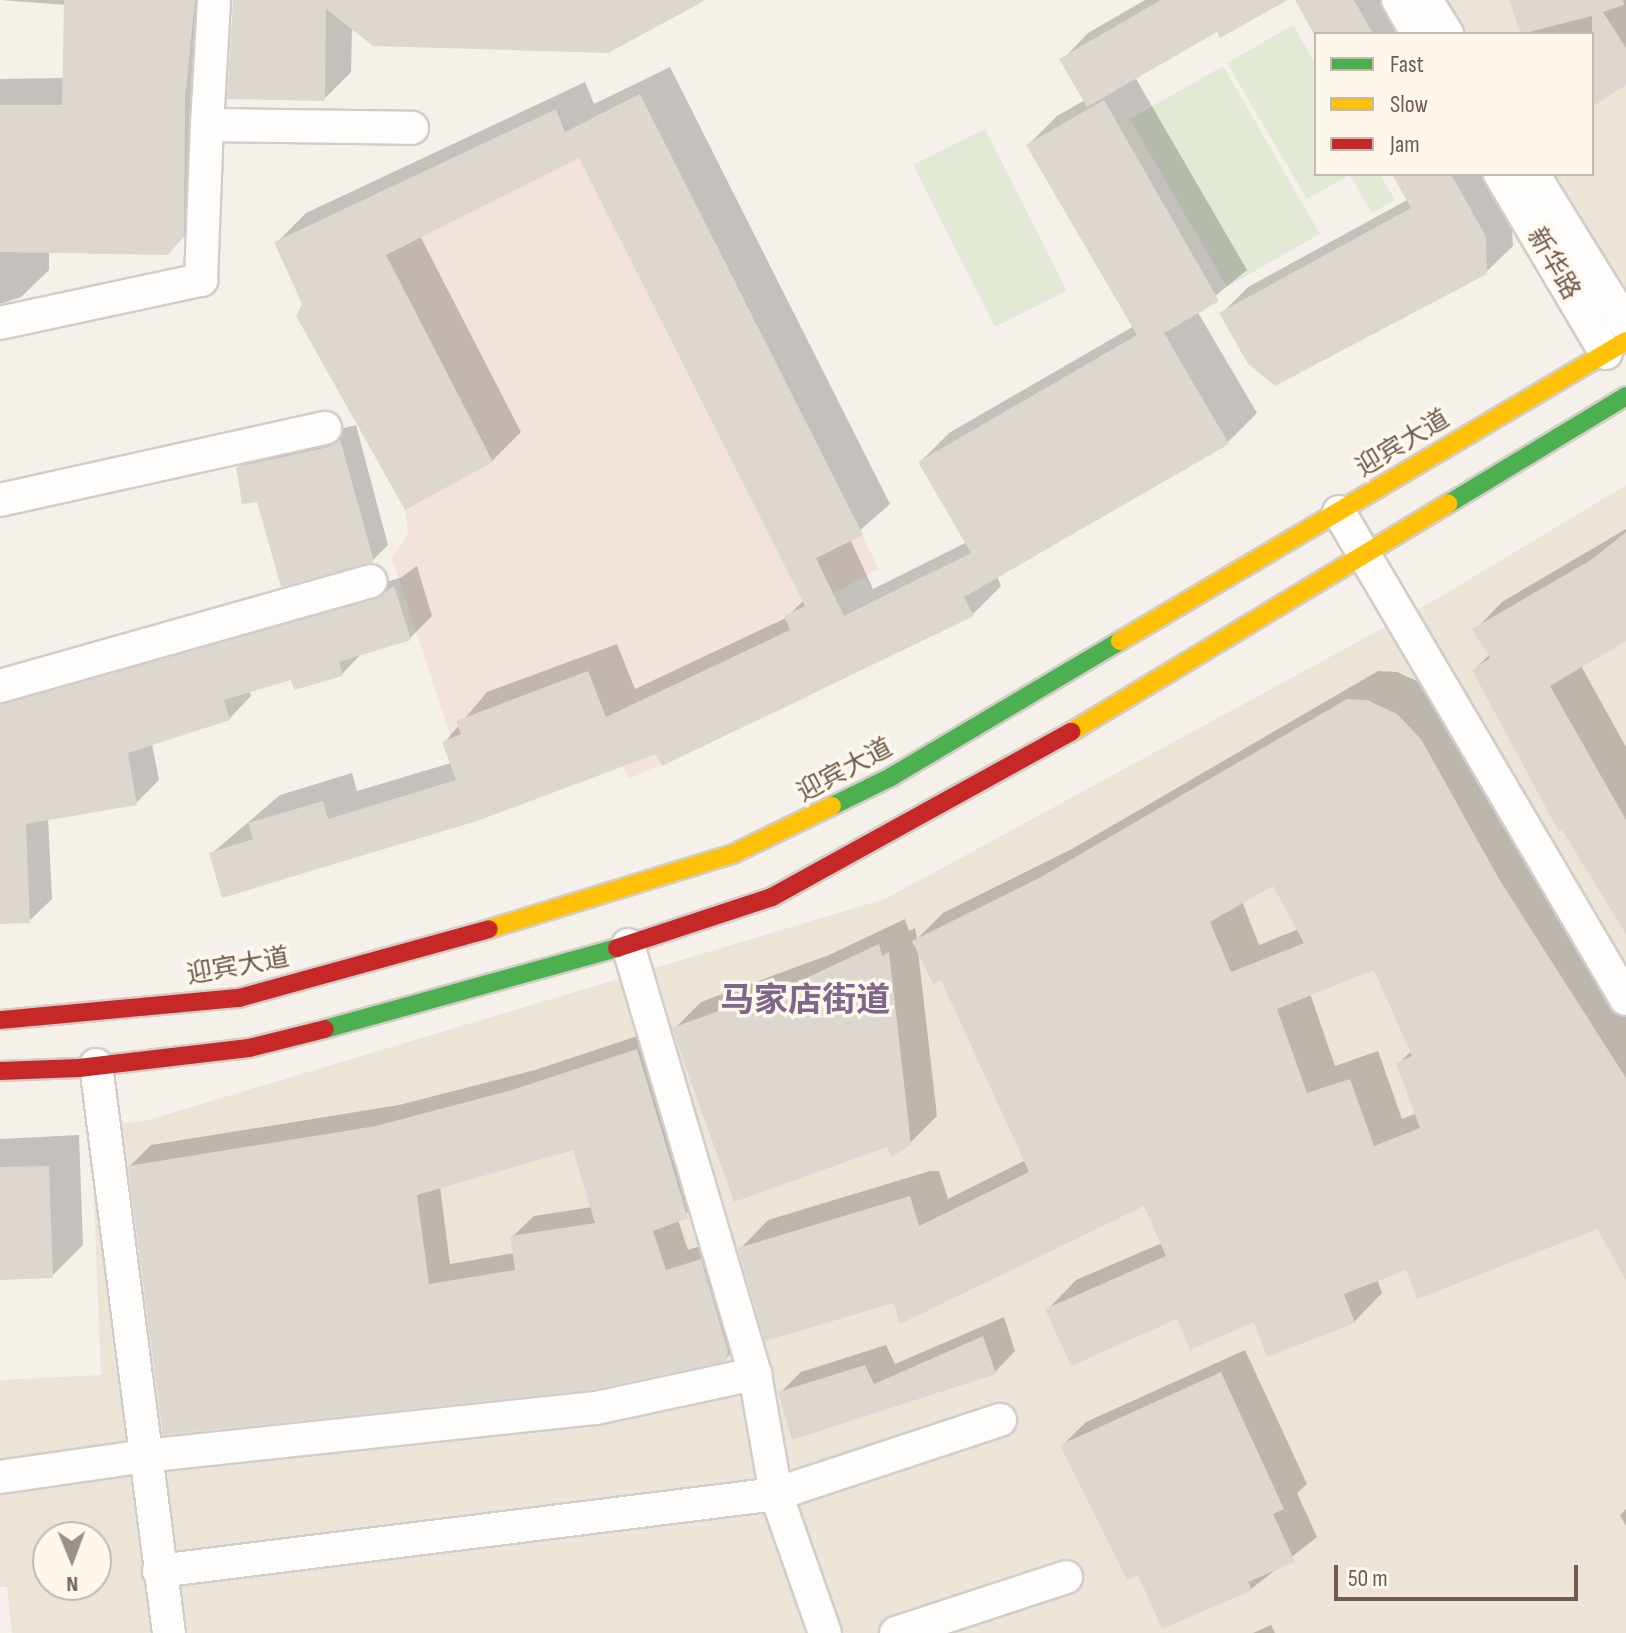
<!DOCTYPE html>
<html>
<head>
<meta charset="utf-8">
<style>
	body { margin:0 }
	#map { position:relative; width:1626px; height:1633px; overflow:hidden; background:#f5f1ea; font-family:"Sofia Sans Condensed","Noto Sans SC",sans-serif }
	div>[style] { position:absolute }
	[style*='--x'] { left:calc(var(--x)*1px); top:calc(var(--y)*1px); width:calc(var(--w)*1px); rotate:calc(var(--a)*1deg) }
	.residential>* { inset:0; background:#ede4d8 }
	.commercial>* { inset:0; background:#f2e4dc }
	.green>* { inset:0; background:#e2ead6 }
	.shadow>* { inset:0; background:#0003 }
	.building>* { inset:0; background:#ded7d0 }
	.roads { filter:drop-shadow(2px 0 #d2cdc6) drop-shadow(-2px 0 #d2cdc6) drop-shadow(0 2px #d2cdc6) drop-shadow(0 -2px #d2cdc6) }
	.street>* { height:32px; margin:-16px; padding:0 16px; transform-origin:16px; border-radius:16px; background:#fefdfc }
	.fast>* { height:18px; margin:-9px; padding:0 9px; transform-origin:9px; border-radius:9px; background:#4caf50 }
	.slow>* { height:18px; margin:-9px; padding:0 9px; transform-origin:9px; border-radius:9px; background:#ffc107 }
	.jam>* { height:18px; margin:-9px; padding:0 9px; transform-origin:9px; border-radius:9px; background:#c62828 }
	span { translate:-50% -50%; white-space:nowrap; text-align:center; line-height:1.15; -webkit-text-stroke:7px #fdf7ec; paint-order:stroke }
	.street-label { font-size:26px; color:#705b4e }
	.district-label { font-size:34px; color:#80668c; font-weight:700 }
	.legend { position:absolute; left:1314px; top:32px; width:280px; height:144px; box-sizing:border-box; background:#fdf7ec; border:2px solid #c5b9ad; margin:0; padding:10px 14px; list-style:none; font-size:24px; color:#705b4e }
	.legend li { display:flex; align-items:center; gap:16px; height:40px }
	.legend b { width:40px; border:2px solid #c5b9ad }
	.north { position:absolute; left:32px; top:1521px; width:80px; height:80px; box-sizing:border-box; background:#fdf7ec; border:2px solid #c5b9ad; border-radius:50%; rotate:179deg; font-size:22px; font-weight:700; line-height:32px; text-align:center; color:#705b4e }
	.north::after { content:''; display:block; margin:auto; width:28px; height:36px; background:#9f9085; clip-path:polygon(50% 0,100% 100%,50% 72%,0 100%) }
	.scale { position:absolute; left:1334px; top:1565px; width:244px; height:36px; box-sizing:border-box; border:4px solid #705b4e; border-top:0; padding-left:10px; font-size:24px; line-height:28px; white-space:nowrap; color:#705b4e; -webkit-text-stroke:6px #fdf7ec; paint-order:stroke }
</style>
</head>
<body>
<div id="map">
	<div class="residential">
		<div style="clip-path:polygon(1439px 0,1626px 0,1626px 296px,1546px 174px,1592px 174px,1592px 34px,1460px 34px)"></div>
		<div style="clip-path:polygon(evenodd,1626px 485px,1626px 1633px,12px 1633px,7px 1587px,0 1587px,0 1380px,101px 1375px,91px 1123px,141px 1122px,885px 899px,1440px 597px,1626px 485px,48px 1537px,96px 1537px,96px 1585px,48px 1585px,48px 1537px)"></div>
	</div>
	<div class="commercial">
		<div style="clip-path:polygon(640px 94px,879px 569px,833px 593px,848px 626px,789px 655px,809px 697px,628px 779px,588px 672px,456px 721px,461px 735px,451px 738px,392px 558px,408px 534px,405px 510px,274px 242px,556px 109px,566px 132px)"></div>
	</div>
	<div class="green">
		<div style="clip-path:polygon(1293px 25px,1316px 65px,1316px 174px,1380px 174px,1395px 200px,1372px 213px,1350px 175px,1307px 199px,1227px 63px)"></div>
		<div style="clip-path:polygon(1223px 66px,1320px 234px,1227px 287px,1130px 119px)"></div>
		<div style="clip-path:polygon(985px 129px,1067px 291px,995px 327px,913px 165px)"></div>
	</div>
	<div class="shadow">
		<div style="clip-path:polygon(0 0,219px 0,195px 226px,167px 253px,49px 251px,49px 270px,21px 297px,0 304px,0 79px,64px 78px,66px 5px)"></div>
		<div style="clip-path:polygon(235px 0,704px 0,352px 27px,351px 72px,324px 99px)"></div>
		<div style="clip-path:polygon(1145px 0,1284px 0,1217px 29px,1135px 77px,1247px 270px,1197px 311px,1257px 413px,1228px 442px,997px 576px,1001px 586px,972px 615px,658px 751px,211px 854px,280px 795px,352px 773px,357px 791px,451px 763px,444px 743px,487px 692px,617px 644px,635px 689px,786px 618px,804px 600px,580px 155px,420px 236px,521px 432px,492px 461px,305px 305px,277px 242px,306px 213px,585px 82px,594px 104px,670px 67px,890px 504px,850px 539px,873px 589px,967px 542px,920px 462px,949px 433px,1134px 326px,1028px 145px,1057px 116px,1085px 100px,1062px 60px,1088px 33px)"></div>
		<div style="clip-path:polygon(1297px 0,1391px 0,1411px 34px,1316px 34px)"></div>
		<div style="clip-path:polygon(1511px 0,1626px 0,1626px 83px,1592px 105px,1592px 34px,1523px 34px)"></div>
		<div style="clip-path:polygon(1395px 174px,1491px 174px,1511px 210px,1513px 246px,1486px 272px,1222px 313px,1248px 287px,1409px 199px)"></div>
		<div style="clip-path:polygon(356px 425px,388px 545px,372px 561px,258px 499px,238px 468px,253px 452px)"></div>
		<div style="clip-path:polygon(1626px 529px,1626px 639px,1581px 666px,1626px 747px,1626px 930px,1474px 670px,1490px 654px,1475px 630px,1502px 602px)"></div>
		<div style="clip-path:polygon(417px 566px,432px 616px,410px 638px,363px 652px,342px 674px,293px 677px,249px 690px,251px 696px,229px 719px,152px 744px,159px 780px,136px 803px,48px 818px,52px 899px,29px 921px,0 922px,0 708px,15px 704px,0 704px,0 690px,400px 578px)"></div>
		<div style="clip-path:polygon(evenodd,1378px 671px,1397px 672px,1426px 685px,1626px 1004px,1626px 1249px,1598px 1227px,1407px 1268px,1377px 1279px,1382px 1293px,1354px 1322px,1048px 1309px,1076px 1280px,1162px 1243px,1145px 1204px,895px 1301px,740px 1249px,768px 1220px,930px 1171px,939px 1171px,948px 1199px,1026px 1160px,942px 977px,918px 951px,937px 1116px,910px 1143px,888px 1144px,675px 1028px,701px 1002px,829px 955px,905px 919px,909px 931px,915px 928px,917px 939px,943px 913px,1072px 849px,1378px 671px,1273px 883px,1299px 929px,1259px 945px,1242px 901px,1273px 883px,1378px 671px,1375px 967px,1411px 1051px,1399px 1063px,1417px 1113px,1402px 1119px,1378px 1051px,1335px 1066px,1310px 993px,1375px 967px)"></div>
		<div style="clip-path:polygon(evenodd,659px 1029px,708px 1196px,678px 1220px,688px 1250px,722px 1239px,747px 1337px,725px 1359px,588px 1388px,130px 1166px,151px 1145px,399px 1105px,535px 1070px,659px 1029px,575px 1148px,592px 1207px,534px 1216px,512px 1237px,515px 1253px,450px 1264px,440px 1187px,575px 1148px)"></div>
		<div style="clip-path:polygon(79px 1135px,83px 1245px,52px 1276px,0 1278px,0 1139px)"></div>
		<div style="clip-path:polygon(1004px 1317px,1015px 1351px,995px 1372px,793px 1437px,780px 1393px,801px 1372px,886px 1345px,895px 1364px)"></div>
		<div style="clip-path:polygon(1245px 1350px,1307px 1484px,1297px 1493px,1317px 1537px,1251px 1589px,1139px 1572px,1063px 1445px,1086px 1422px)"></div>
		<div style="clip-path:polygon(1626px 1509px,1626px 1526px,1620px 1515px)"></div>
		<div style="clip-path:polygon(1271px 1625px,1275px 1633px,1253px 1633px)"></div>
	</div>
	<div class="building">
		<div style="clip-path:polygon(64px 0,195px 0,185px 99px,184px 236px,168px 255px,0 252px,0 105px,62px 105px)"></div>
		<div style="clip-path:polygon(233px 0,706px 0,608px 53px,373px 46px,326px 9px,325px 101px,227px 99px)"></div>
		<div style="clip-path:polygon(1161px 0,1288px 0,1220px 38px,1217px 32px,1087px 107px,1059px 59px)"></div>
		<div style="clip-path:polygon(1295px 0,1354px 0,1373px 34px,1314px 34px)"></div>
		<div style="clip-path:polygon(1509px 0,1623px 0,1624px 5px,1603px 12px,1626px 48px,1626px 85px,1592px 107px,1592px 16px,1521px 34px)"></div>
		<div style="clip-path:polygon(640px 94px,863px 535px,816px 558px,844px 616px,971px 553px,918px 462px,1137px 335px,1026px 145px,1104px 100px,1219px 301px,1164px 333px,1229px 444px,964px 597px,974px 616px,662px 766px,656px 754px,477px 821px,222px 898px,209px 853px,253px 839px,248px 823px,323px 801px,328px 819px,456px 780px,442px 742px,461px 734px,456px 721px,588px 671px,606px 717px,790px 630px,784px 616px,805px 606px,579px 158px,386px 255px,493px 462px,405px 510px,296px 316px,302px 304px,274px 242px,556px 109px,565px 132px)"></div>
		<div style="clip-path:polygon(1392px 174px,1451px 174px,1486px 237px,1487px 274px,1275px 386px,1248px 364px,1219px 313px,1411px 208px)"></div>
		<div style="clip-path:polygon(340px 439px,374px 562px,281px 587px,257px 502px,242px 504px,236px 467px,329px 447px)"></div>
		<div style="clip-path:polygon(1626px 532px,1626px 641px,1550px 686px,1626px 820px,1626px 934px,1562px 830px,1559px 832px,1472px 670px,1490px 658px,1472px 629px,1591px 560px)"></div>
		<div style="clip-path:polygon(394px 586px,411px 640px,339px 662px,343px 676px,294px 690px,291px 680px,224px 700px,230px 720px,128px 753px,137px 805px,26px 824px,30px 923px,0 924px,0 704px,375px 599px)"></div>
		<div style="clip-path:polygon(evenodd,1347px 699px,1367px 700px,1397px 714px,1421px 739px,1499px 879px,1626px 1078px,1626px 1280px,1597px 1229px,1417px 1299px,1406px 1270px,1344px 1294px,1355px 1323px,1267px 1357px,1254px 1322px,1190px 1350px,1177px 1319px,1071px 1366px,1045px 1309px,1166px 1256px,1144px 1206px,900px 1324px,894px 1303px,765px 1341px,738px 1248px,910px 1196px,919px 1226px,1029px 1172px,941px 980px,933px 984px,912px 941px,1041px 877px,1347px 699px,1273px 886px,1304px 943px,1231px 972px,1210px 922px,1273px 886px,1347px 699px,1374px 970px,1412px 1056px,1396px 1063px,1420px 1128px,1374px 1146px,1350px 1079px,1307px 1093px,1277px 1009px,1374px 970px)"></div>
		<div style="clip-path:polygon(879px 944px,882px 956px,889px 952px,911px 1145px,891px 1157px,887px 1147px,734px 1202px,672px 1028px,800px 981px)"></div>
		<div style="clip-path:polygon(evenodd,637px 1049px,688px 1218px,653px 1231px,666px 1270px,701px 1259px,728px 1351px,726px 1361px,589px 1390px,163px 1435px,128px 1166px,376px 1126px,512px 1090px,637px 1049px,573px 1150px,595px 1223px,510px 1236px,515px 1270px,429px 1284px,417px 1195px,573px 1150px)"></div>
		<div style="clip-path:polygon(49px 1166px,53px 1278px,0 1280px,0 1167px)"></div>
		<div style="clip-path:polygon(983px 1336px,996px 1374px,792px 1440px,778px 1392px,865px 1365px,874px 1384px)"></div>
		<div style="clip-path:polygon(1221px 1372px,1284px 1509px,1273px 1514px,1295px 1562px,1248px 1582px,1252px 1590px,1162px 1629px,1138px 1575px,1127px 1580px,1060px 1445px)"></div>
	</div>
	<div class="roads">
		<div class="street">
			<div style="--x:214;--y:0;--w:125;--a:93.2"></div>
			<div style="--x:207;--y:125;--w:205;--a:0.8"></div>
			<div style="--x:1398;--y:0;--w:39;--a:60"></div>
			<div style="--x:1426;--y:0;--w:40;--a:58"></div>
			<div style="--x:1500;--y:174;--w:208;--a:59.4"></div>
			<div style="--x:1533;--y:174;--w:176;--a:58.2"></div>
			<div style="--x:0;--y:323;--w:206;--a:-12.1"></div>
			<div style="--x:201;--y:280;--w:155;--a:-87.8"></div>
			<div style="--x:0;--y:500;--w:333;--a:-12.5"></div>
			<div style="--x:1339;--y:512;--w:565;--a:59.49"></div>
			<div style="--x:0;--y:686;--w:385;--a:-15.8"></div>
			<div style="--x:628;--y:945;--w:447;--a:73.5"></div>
			<div style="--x:755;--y:1374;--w:122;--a:80.1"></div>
			<div style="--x:776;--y:1494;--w:147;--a:70.6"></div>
			<div style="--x:96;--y:1065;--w:573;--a:82.68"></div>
			<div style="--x:0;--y:1477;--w:147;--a:-8.2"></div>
			<div style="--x:145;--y:1456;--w:454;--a:-6.1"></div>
			<div style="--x:596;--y:1408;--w:163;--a:-12.1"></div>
			<div style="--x:159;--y:1571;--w:622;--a:-7.11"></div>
			<div style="--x:776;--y:1494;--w:236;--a:-18.3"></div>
			<div style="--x:896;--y:1633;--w:179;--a:-18.2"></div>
		</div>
		<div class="fast">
			<div style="--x:1448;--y:504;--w:208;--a:-31.2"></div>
			<div style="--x:832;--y:806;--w:66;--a:-26.2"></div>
			<div style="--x:891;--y:777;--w:266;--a:-30.7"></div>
			<div style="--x:325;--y:1029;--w:303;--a:-15.5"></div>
		</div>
		<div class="slow">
			<div style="--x:1120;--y:641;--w:588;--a:-30.66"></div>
			<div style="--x:1071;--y:732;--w:441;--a:-31.2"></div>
			<div style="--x:489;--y:929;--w:255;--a:-17.1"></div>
			<div style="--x:733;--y:854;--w:110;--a:-25.9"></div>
		</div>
		<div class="jam">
			<div style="--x:617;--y:948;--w:163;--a:-18.2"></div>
			<div style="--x:772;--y:897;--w:342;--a:-28.9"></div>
			<div style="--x:0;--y:1020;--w:240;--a:-5.3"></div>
			<div style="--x:239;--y:998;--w:259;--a:-15.4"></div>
			<div style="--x:0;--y:1071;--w:79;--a:-2.2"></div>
			<div style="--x:79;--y:1068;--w:171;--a:-6.7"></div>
			<div style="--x:249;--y:1048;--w:78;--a:-14"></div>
		</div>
	</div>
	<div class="street-label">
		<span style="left:1553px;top:264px;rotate:60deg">新华路</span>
		<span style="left:1403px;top:444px;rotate:-31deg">迎宾大道</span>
		<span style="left:845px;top:771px;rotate:-28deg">迎宾大道</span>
		<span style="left:238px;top:967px;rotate:-10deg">迎宾大道</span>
	</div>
	<div class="district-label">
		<span style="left:805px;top:1001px">马家店街道</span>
	</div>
	<ul class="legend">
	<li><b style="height:10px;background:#4caf50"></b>Fast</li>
	<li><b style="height:10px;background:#ffc107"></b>Slow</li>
	<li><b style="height:10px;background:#c62828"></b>Jam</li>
	</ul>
	<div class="north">N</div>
	<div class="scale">50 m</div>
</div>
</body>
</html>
